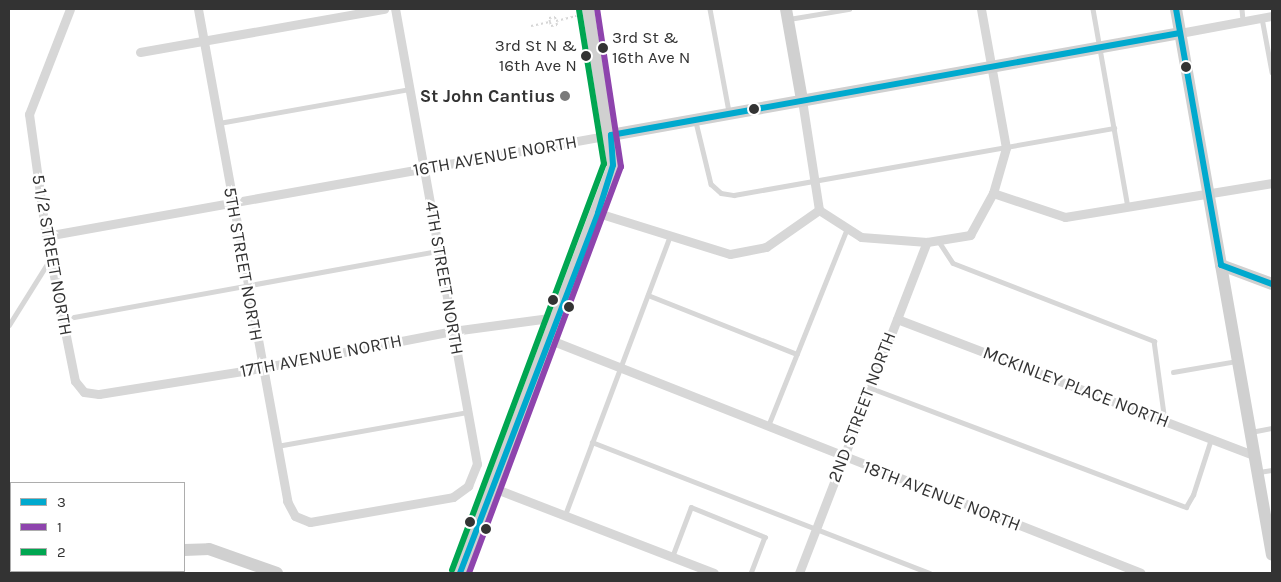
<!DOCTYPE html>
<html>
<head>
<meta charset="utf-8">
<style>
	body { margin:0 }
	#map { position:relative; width:1281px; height:582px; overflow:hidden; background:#fff; font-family:Karla,sans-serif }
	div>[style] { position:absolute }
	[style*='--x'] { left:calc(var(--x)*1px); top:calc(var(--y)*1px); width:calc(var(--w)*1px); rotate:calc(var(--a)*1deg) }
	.path>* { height:2px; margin-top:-1px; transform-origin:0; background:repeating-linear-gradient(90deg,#d6d6d6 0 2.5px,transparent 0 5px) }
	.lane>* { height:4.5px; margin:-2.25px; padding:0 2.25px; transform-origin:2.25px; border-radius:2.25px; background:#d7d7d7 }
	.street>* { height:9px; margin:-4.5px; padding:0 4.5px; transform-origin:4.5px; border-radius:4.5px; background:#d7d7d7 }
	.secondary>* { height:12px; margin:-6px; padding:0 6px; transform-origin:6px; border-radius:6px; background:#d0d0d0 }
	.bus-1>* { height:6px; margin:-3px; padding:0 3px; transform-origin:3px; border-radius:3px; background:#00a9ce }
	.bus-2>* { height:6px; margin:-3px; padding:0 3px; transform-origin:3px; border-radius:3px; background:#8e44ad }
	.bus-3>* { height:6px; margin:-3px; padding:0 3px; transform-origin:3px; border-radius:3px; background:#00a651 }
	.dots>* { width:14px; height:14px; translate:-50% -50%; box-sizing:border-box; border:2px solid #fff; border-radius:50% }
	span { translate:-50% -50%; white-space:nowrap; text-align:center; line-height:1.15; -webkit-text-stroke:5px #fff; paint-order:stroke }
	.bus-label { font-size:17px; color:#333 }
	.left { translate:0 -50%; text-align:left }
	.right { translate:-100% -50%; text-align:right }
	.poi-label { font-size:18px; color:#333; font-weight:700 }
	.street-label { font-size:18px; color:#333 }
	.frame { position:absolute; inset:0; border:10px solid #333; pointer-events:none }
	.legend { position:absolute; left:10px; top:482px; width:175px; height:90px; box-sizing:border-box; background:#fff; border:1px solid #adadad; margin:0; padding:6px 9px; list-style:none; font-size:15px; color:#333 }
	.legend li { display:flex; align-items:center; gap:10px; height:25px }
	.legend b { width:25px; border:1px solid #adadad }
</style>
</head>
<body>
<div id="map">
	<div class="path">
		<div style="--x:550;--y:22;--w:4;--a:-104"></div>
		<div style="--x:549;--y:18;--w:6;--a:-9"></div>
		<div style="--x:555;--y:17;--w:4;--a:76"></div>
		<div style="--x:531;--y:26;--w:19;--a:-12"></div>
		<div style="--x:550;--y:22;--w:4;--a:76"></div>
		<div style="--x:551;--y:26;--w:6;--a:-9"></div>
		<div style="--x:557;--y:25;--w:4;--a:-104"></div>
		<div style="--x:556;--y:21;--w:21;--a:-14"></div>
	</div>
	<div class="lane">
		<div style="--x:710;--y:9;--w:105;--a:79.5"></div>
		<div style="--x:1093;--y:9;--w:201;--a:80"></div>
		<div style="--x:1242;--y:9;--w:12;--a:85"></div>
		<div style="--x:1262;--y:18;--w:55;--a:79.5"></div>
		<div style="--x:789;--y:19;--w:61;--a:-9.5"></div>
		<div style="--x:696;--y:122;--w:64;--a:76.4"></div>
		<div style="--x:711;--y:184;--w:13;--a:42"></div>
		<div style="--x:721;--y:193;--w:13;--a:9"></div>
		<div style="--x:734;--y:195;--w:386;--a:-10"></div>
		<div style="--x:219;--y:123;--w:194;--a:-10.1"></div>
		<div style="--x:938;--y:240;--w:27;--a:57"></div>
		<div style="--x:953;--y:263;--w:216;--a:21.2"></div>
		<div style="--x:1154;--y:341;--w:81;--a:82.2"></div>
		<div style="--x:648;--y:295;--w:160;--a:21.6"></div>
		<div style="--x:63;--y:319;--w:382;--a:-10.3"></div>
		<div style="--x:9;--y:325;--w:75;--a:-58"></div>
		<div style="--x:1173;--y:372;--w:65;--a:-9.8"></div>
		<div style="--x:871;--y:388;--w:337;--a:20.7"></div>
		<div style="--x:1186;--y:507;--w:14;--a:-60"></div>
		<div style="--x:1193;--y:495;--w:59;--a:-72.2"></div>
		<div style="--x:768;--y:426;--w:213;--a:-68.2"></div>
		<div style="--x:1251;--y:432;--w:21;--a:-11"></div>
		<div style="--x:592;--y:442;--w:362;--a:21.2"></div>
		<div style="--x:277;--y:446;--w:194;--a:-10.1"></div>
		<div style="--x:1259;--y:472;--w:13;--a:-9"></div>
		<div style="--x:565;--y:515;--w:298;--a:-69.4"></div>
		<div style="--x:672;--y:557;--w:53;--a:-69.2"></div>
		<div style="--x:691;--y:507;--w:80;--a:22.1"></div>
		<div style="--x:765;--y:537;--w:39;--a:111"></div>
	</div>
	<div class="street">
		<div style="--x:70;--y:9;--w:113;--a:111.3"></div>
		<div style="--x:29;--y:114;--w:123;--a:82.1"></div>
		<div style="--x:46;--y:236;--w:148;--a:78.7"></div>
		<div style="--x:75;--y:381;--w:14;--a:51"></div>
		<div style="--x:84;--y:392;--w:15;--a:8"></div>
		<div style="--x:99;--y:394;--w:164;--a:-9.1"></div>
		<div style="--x:261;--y:368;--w:196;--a:-10.9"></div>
		<div style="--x:453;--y:331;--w:105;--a:-7.7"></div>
		<div style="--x:198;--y:9;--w:500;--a:79.7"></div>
		<div style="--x:287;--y:501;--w:17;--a:62"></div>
		<div style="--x:295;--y:516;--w:16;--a:22"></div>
		<div style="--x:310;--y:522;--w:145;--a:-9.9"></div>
		<div style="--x:453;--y:497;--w:19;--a:-36"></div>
		<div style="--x:468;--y:486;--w:24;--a:-68"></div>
		<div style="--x:477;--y:464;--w:462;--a:-100.2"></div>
		<div style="--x:981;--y:9;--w:141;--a:79.8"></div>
		<div style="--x:1006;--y:148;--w:47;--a:106.1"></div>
		<div style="--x:1180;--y:33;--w:94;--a:-10.5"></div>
		<div style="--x:140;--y:52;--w:248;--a:-10"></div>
		<div style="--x:802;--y:100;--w:111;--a:81.2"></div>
		<div style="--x:819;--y:210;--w:50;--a:32.7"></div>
		<div style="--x:861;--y:237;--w:66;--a:4.3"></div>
		<div style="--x:927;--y:242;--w:44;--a:-9.2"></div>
		<div style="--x:970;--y:235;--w:48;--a:-61.3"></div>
		<div style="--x:993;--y:193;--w:76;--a:18.4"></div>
		<div style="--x:1065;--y:217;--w:210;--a:-9.3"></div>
		<div style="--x:598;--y:213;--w:138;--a:17.3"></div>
		<div style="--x:730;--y:254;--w:37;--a:-11"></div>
		<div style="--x:766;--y:247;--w:65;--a:-34.9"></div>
		<div style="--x:46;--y:236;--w:574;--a:-10.14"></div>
		<div style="--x:897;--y:319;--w:383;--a:20.9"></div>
		<div style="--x:548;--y:339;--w:637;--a:21.53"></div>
		<div style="--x:491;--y:487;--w:239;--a:21.1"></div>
		<div style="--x:123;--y:573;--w:2;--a:-63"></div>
		<div style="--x:799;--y:573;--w:355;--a:-68.9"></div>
	</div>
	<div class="secondary">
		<div style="--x:786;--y:9;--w:92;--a:80"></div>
		<div style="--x:1176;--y:9;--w:554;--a:80.03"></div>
		<div style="--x:611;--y:135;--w:578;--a:-10.16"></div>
		<div style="--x:1221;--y:265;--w:54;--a:20.4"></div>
		<div style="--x:184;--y:550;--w:25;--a:-2"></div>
		<div style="--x:209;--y:549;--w:72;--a:19.4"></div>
		<div style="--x:9;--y:569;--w:2;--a:0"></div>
		<div style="--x:460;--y:573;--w:436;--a:-69.4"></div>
		<div style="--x:613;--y:165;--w:158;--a:-99.1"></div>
	</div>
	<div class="bus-1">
		<div style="--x:1176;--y:9;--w:260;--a:80"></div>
		<div style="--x:1221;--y:265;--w:54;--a:20.4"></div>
		<div style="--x:460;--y:573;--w:386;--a:-69"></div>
		<div style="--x:598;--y:213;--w:50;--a:-72.6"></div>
		<div style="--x:613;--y:165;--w:30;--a:-94"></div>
		<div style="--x:611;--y:135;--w:578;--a:-10.16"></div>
	</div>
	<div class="bus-2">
		<div style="--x:469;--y:573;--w:434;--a:-69.5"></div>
		<div style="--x:621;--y:167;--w:160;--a:-98.6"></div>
	</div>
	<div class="bus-3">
		<div style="--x:452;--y:570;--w:434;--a:-69.5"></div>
		<div style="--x:604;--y:164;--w:156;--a:-99.2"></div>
	</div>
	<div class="dots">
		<div style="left:603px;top:48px;background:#333"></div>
		<div style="left:586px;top:56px;background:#333"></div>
		<div style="left:1186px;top:67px;background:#333"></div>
		<div style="left:565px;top:96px;background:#7a7a7a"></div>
		<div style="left:754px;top:109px;background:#333"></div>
		<div style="left:553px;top:300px;background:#333"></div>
		<div style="left:569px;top:307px;background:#333"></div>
		<div style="left:470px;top:522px;background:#333"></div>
		<div style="left:486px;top:529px;background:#333"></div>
	</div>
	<div class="bus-label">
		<span class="left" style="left:612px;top:48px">3rd St &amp;<br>16th Ave N</span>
		<span class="right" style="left:577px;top:56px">3rd St N &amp;<br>16th Ave N</span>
	</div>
	<div class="poi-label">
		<span class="right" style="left:555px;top:96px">St John Cantius</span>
	</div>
	<div class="street-label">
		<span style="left:495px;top:156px;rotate:-10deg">16TH AVENUE NORTH</span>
		<span style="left:52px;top:255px;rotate:80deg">5 1/2 STREET NORTH</span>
		<span style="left:243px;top:264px;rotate:80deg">5TH STREET NORTH</span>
		<span style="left:444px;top:278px;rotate:80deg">4TH STREET NORTH</span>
		<span style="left:321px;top:356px;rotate:-11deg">17TH AVENUE NORTH</span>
		<span style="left:1076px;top:387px;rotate:21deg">MCKINLEY PLACE NORTH</span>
		<span style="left:862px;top:407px;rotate:-69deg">2ND STREET NORTH</span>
		<span style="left:942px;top:496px;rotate:21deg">18TH AVENUE NORTH</span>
	</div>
	<div class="frame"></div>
	<ul class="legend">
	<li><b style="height:6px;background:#00a9ce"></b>3</li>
	<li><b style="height:6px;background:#8e44ad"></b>1</li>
	<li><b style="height:6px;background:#00a651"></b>2</li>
	</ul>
</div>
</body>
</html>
